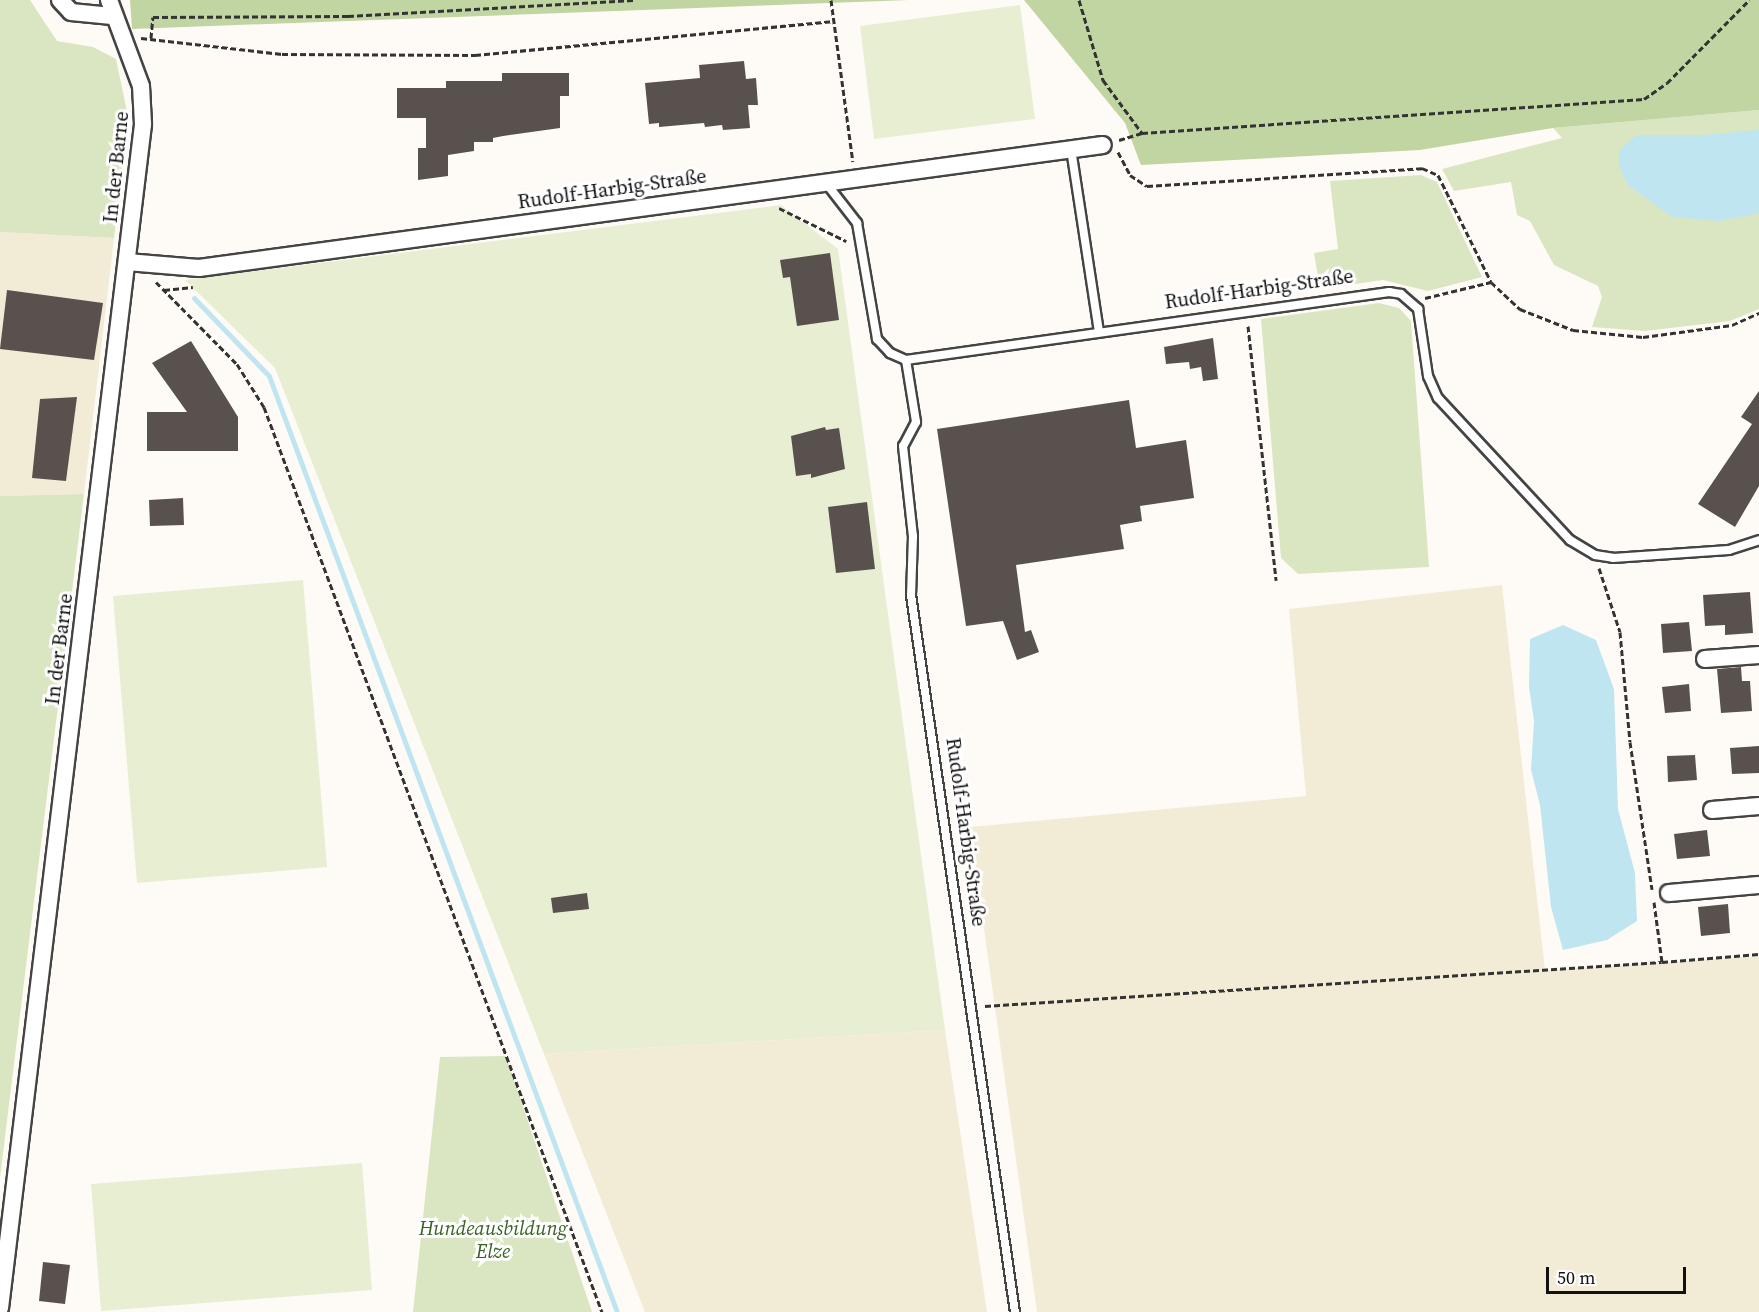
<!DOCTYPE html>
<html>
<head>
<meta charset="utf-8">
<style>
	body { margin:0 }
	#map { position:relative; width:1759px; height:1312px; overflow:hidden; background:#fefbf6; font-family:"Source Serif 4",serif }
	div>[style] { position:absolute }
	[style*='--x'] { left:calc(var(--x)*1px); top:calc(var(--y)*1px); width:calc(var(--w)*1px); rotate:calc(var(--a)*1deg) }
	.farmland>* { inset:0; background:#f2ecd7 }
	.green>* { inset:0; background:#dae6c1 }
	.forest>* { inset:0; background:#c0d5a2 }
	.pitch>* { inset:0; background:#e8eed2 }
	.water>* { inset:0; background:#bfe5f1 }
	.stream>* { height:5px; margin:-2.5px; padding:0 2.5px; transform-origin:2.5px; border-radius:2.5px; background:#bfe5f1 }
	.building>* { inset:0; background:#59514e }
	.path>* { height:3px; margin-top:-1.5px; transform-origin:0; background:repeating-linear-gradient(90deg,#333 0 6px,transparent 0 9px) }
	.roads { filter:drop-shadow(2px 0 #444) drop-shadow(-2px 0 #444) drop-shadow(0 2px #444) drop-shadow(0 -2px #444) }
	.service>* { height:8px; margin:-4px; padding:0 4px; transform-origin:4px; border-radius:4px; background:#fff }
	.minor>* { height:16px; margin:-8px; padding:0 8px; transform-origin:8px; border-radius:8px; background:#fff }
	span { translate:-50% -50%; white-space:nowrap; text-align:center; line-height:1.15; -webkit-text-stroke:6px #fff; paint-order:stroke }
	.street-label { font-size:20px; color:#111 }
	.park-label { font-size:20px; color:#3b6327; font-style:italic }
	.scale { position:absolute; left:1546px; top:1267px; width:140px; height:27px; box-sizing:border-box; border:3px solid #111; border-top:0; padding-left:8px; font-size:18px; line-height:21px; white-space:nowrap; color:#111; -webkit-text-stroke:4px #fff; paint-order:stroke }
</style>
</head>
<body>
<div id="map">
	<div class="farmland">
		<div style="clip-path:polygon(0 232px,114px 238px,84px 494px,0 496px)"></div>
		<div style="clip-path:polygon(1502px 585px,1545px 970px,1759px 956px,1759px 1312px,1037px 1312px,970px 827px,1306px 796px,1289px 609px)"></div>
		<div style="clip-path:polygon(945px 1030px,987px 1312px,645px 1312px,544px 1054px)"></div>
	</div>
	<div class="green">
		<div style="clip-path:polygon(0 0,30px 0,57px 41px,93px 47px,116px 59px,128px 116px,114px 238px,0 232px)"></div>
		<div style="clip-path:polygon(1759px 110px,1759px 309px,1730px 321px,1645px 331px,1592px 327px,1602px 297px,1598px 286px,1554px 265px,1530px 221px,1517px 215px,1511px 182px,1454px 191px,1442px 169px,1562px 138px,1553px 128px)"></div>
		<div style="clip-path:polygon(1421px 175px,1437px 182px,1482px 277px,1428px 291px,1383px 280px,1320px 289px,1314px 253px,1338px 249px,1330px 181px)"></div>
		<div style="clip-path:polygon(1379px 303px,1399px 308px,1411px 321px,1429px 567px,1298px 574px,1281px 558px,1261px 319px)"></div>
		<div style="clip-path:polygon(84px 494px,0 1178px,0 496px)"></div>
		<div style="clip-path:polygon(506px 1056px,592px 1312px,413px 1312px,440px 1057px)"></div>
	</div>
	<div class="forest">
		<div style="clip-path:polygon(130px 0,909px 0,132px 29px)"></div>
		<div style="clip-path:polygon(1024px 0,1759px 0,1759px 110px,1553px 128px,1420px 150px,1141px 165px,1125px 123px)"></div>
	</div>
	<div class="pitch">
		<div style="clip-path:polygon(1020px 5px,1035px 119px,874px 139px,860px 26px)"></div>
		<div style="clip-path:polygon(781px 205px,838px 249px,945px 1030px,544px 1054px,275px 368px,185px 280px)"></div>
		<div style="clip-path:polygon(303px 580px,327px 867px,137px 883px,113px 596px)"></div>
		<div style="clip-path:polygon(362px 1163px,372px 1290px,101px 1311px,91px 1184px)"></div>
	</div>
	<div class="water">
		<div style="clip-path:polygon(1759px 130px,1759px 212px,1755px 214px,1719px 221px,1672px 217px,1628px 185px,1619px 167px,1619px 150px,1637px 135px,1704px 135px)"></div>
		<div style="clip-path:polygon(1563px 625px,1596px 640px,1614px 689px,1618px 809px,1635px 873px,1637px 921px,1607px 940px,1563px 950px,1551px 907px,1540px 805px,1531px 770px,1534px 721px,1529px 687px,1530px 639px)"></div>
	</div>
	<div class="stream">
		<div style="--x:194;--y:298;--w:108;--a:46.1"></div>
		<div style="--x:269;--y:376;--w:999;--a:69.61"></div>
	</div>
	<div class="building">
		<div style="clip-path:polygon(744px 61px,746px 79px,756px 78px,758px 105px,748px 105px,750px 128px,723px 130px,722px 125px,705px 127px,704px 123px,659px 127px,659px 123px,649px 124px,645px 83px,700px 78px,699px 65px)"></div>
		<div style="clip-path:polygon(502px 73px,569px 73px,569px 96px,560px 96px,560px 128px,503px 136px,493px 138px,493px 142px,474px 142px,474px 151px,448px 155px,448px 176px,418px 180px,418px 148px,426px 148px,426px 118px,397px 118px,397px 88px,446px 88px,446px 81px,502px 81px)"></div>
		<div style="clip-path:polygon(830px 253px,839px 320px,797px 326px,790px 277px,783px 278px,780px 260px)"></div>
		<div style="clip-path:polygon(7px 290px,103px 303px,94px 360px,0 349px)"></div>
		<div style="clip-path:polygon(1213px 338px,1218px 379px,1203px 381px,1201px 367px,1190px 369px,1189px 362px,1166px 364px,1164px 347px)"></div>
		<div style="clip-path:polygon(191px 341px,238px 417px,238px 451px,147px 451px,147px 412px,187px 412px,152px 363px)"></div>
		<div style="clip-path:polygon(1759px 391px,1759px 486px,1735px 527px,1698px 504px,1752px 424px,1741px 417px)"></div>
		<div style="clip-path:polygon(77px 397px,66px 481px,32px 478px,40px 399px)"></div>
		<div style="clip-path:polygon(1129px 400px,1136px 448px,1186px 440px,1194px 498px,1140px 506px,1142px 521px,1120px 525px,1124px 549px,1016px 565px,1025px 632px,1031px 630px,1039px 652px,1017px 660px,1003px 621px,966px 626px,937px 429px)"></div>
		<div style="clip-path:polygon(825px 427px,826px 430px,839px 428px,845px 469px,811px 478px,811px 474px,796px 476px,791px 436px)"></div>
		<div style="clip-path:polygon(183px 498px,184px 525px,150px 526px,149px 500px)"></div>
		<div style="clip-path:polygon(867px 502px,875px 569px,836px 573px,828px 507px)"></div>
		<div style="clip-path:polygon(1750px 592px,1753px 633px,1725px 635px,1725px 625px,1705px 626px,1703px 595px)"></div>
		<div style="clip-path:polygon(1689px 622px,1692px 651px,1663px 653px,1661px 624px)"></div>
		<div style="clip-path:polygon(1741px 667px,1742px 681px,1750px 681px,1752px 711px,1721px 713px,1717px 669px)"></div>
		<div style="clip-path:polygon(1689px 684px,1691px 711px,1665px 713px,1662px 687px)"></div>
		<div style="clip-path:polygon(1759px 746px,1759px 773px,1732px 774px,1730px 748px)"></div>
		<div style="clip-path:polygon(1695px 755px,1697px 780px,1668px 782px,1667px 756px)"></div>
		<div style="clip-path:polygon(1707px 830px,1710px 856px,1677px 859px,1674px 834px)"></div>
		<div style="clip-path:polygon(587px 893px,589px 909px,553px 913px,551px 898px)"></div>
		<div style="clip-path:polygon(1728px 904px,1730px 933px,1701px 936px,1698px 907px)"></div>
		<div style="clip-path:polygon(43px 1262px,70px 1265px,65px 1304px,39px 1301px)"></div>
	</div>
	<div class="path">
		<div style="--x:831;--y:0;--w:163;--a:82.3"></div>
		<div style="--x:1079;--y:0;--w:84;--a:73.3"></div>
		<div style="--x:1103;--y:80;--w:66;--a:53.7"></div>
		<div style="--x:141;--y:38;--w:142;--a:6.5"></div>
		<div style="--x:282;--y:54;--w:193;--a:0.3"></div>
		<div style="--x:475;--y:55;--w:361;--a:-5.4"></div>
		<div style="--x:151;--y:38;--w:21;--a:-85"></div>
		<div style="--x:153;--y:17;--w:195;--a:-0.3"></div>
		<div style="--x:348;--y:16;--w:286;--a:-3.2"></div>
		<div style="--x:1119;--y:140;--w:24;--a:-17"></div>
		<div style="--x:1142;--y:133;--w:503;--a:-3.87"></div>
		<div style="--x:1644;--y:99;--w:28;--a:-35"></div>
		<div style="--x:1667;--y:83;--w:117;--a:-45.3"></div>
		<div style="--x:1118;--y:152;--w:26;--a:62"></div>
		<div style="--x:1130;--y:175;--w:20;--a:33"></div>
		<div style="--x:1147;--y:186;--w:276;--a:-3.7"></div>
		<div style="--x:1422;--y:168;--w:17;--a:24"></div>
		<div style="--x:1438;--y:175;--w:119;--a:63.6"></div>
		<div style="--x:1491;--y:282;--w:40;--a:43"></div>
		<div style="--x:1520;--y:309;--w:57;--a:21.6"></div>
		<div style="--x:1573;--y:330;--w:70;--a:5.7"></div>
		<div style="--x:1643;--y:337;--w:90;--a:-7.7"></div>
		<div style="--x:1732;--y:325;--w:30;--a:-24"></div>
		<div style="--x:779;--y:208;--w:75;--a:26.2"></div>
		<div style="--x:156;--y:282;--w:115;--a:45.4"></div>
		<div style="--x:237;--y:364;--w:51;--a:57.9"></div>
		<div style="--x:264;--y:407;--w:966;--a:69.52"></div>
		<div style="--x:164;--y:290;--w:29;--a:-6"></div>
		<div style="--x:1425;--y:298;--w:68;--a:-13.6"></div>
		<div style="--x:1248;--y:326;--w:256;--a:83.7"></div>
		<div style="--x:1599;--y:568;--w:67;--a:71.8"></div>
		<div style="--x:1620;--y:632;--w:110;--a:84.8"></div>
		<div style="--x:1630;--y:742;--w:149;--a:81.5"></div>
		<div style="--x:1654;--y:902;--w:61;--a:82.4"></div>
		<div style="--x:1662;--y:962;--w:97;--a:-4.7"></div>
		<div style="--x:985;--y:1006;--w:678;--a:-3.72"></div>
	</div>
	<div class="roads">
		<div class="service">
			<div style="--x:1071;--y:149;--w:185;--a:81.3"></div>
			<div style="--x:826;--y:183;--w:51;--a:52.2"></div>
			<div style="--x:857;--y:223;--w:118;--a:80.2"></div>
			<div style="--x:877;--y:339;--w:19;--a:47"></div>
			<div style="--x:890;--y:353;--w:17;--a:24"></div>
			<div style="--x:906;--y:360;--w:488;--a:-8"></div>
			<div style="--x:1389;--y:292;--w:12;--a:9"></div>
			<div style="--x:1401;--y:294;--w:23;--a:41"></div>
			<div style="--x:1418;--y:309;--w:68;--a:81.5"></div>
			<div style="--x:1428;--y:376;--w:24;--a:66"></div>
			<div style="--x:1438;--y:398;--w:194;--a:47.1"></div>
			<div style="--x:1570;--y:540;--w:29;--a:31"></div>
			<div style="--x:1595;--y:555;--w:18;--a:9"></div>
			<div style="--x:1613;--y:558;--w:116;--a:-3.9"></div>
			<div style="--x:1729;--y:550;--w:32;--a:-18"></div>
			<div style="--x:906;--y:360;--w:63;--a:80.8"></div>
			<div style="--x:916;--y:422;--w:27;--a:118"></div>
			<div style="--x:903;--y:446;--w:91;--a:83.7"></div>
			<div style="--x:913;--y:536;--w:59;--a:91.9"></div>
			<div style="--x:911;--y:595;--w:725;--a:81.75"></div>
		</div>
		<div class="minor">
			<div style="--x:60;--y:0;--w:16;--a:47"></div>
			<div style="--x:71;--y:12;--w:41;--a:5.6"></div>
			<div style="--x:127;--y:262;--w:72;--a:4.8"></div>
			<div style="--x:199;--y:268;--w:912;--a:-7.75"></div>
			<div style="--x:1705;--y:659;--w:54;--a:-4.2"></div>
			<div style="--x:1712;--y:810;--w:47;--a:-4.9"></div>
			<div style="--x:1669;--y:893;--w:90;--a:-5.1"></div>
			<div style="--x:0;--y:1308;--w:1193;--a:-83.11"></div>
			<div style="--x:143;--y:124;--w:38;--a:-93"></div>
			<div style="--x:141;--y:86;--w:92;--a:-110.4"></div>
		</div>
	</div>
	<div class="street-label">
		<span style="left:116px;top:167px;rotate:-84deg">In der Barne</span>
		<span style="left:612px;top:189px;rotate:-8deg">Rudolf-Harbig-Straße</span>
		<span style="left:1259px;top:289px;rotate:-8deg">Rudolf-Harbig-Straße</span>
		<span style="left:59px;top:649px;rotate:-83deg">In der Barne</span>
		<span style="left:966px;top:832px;rotate:82deg">Rudolf-Harbig-Straße</span>
	</div>
	<div class="park-label">
		<span style="left:493px;top:1240px">Hundeausbildung<br>Elze</span>
	</div>
	<div class="scale">50 m</div>
</div>
</body>
</html>
